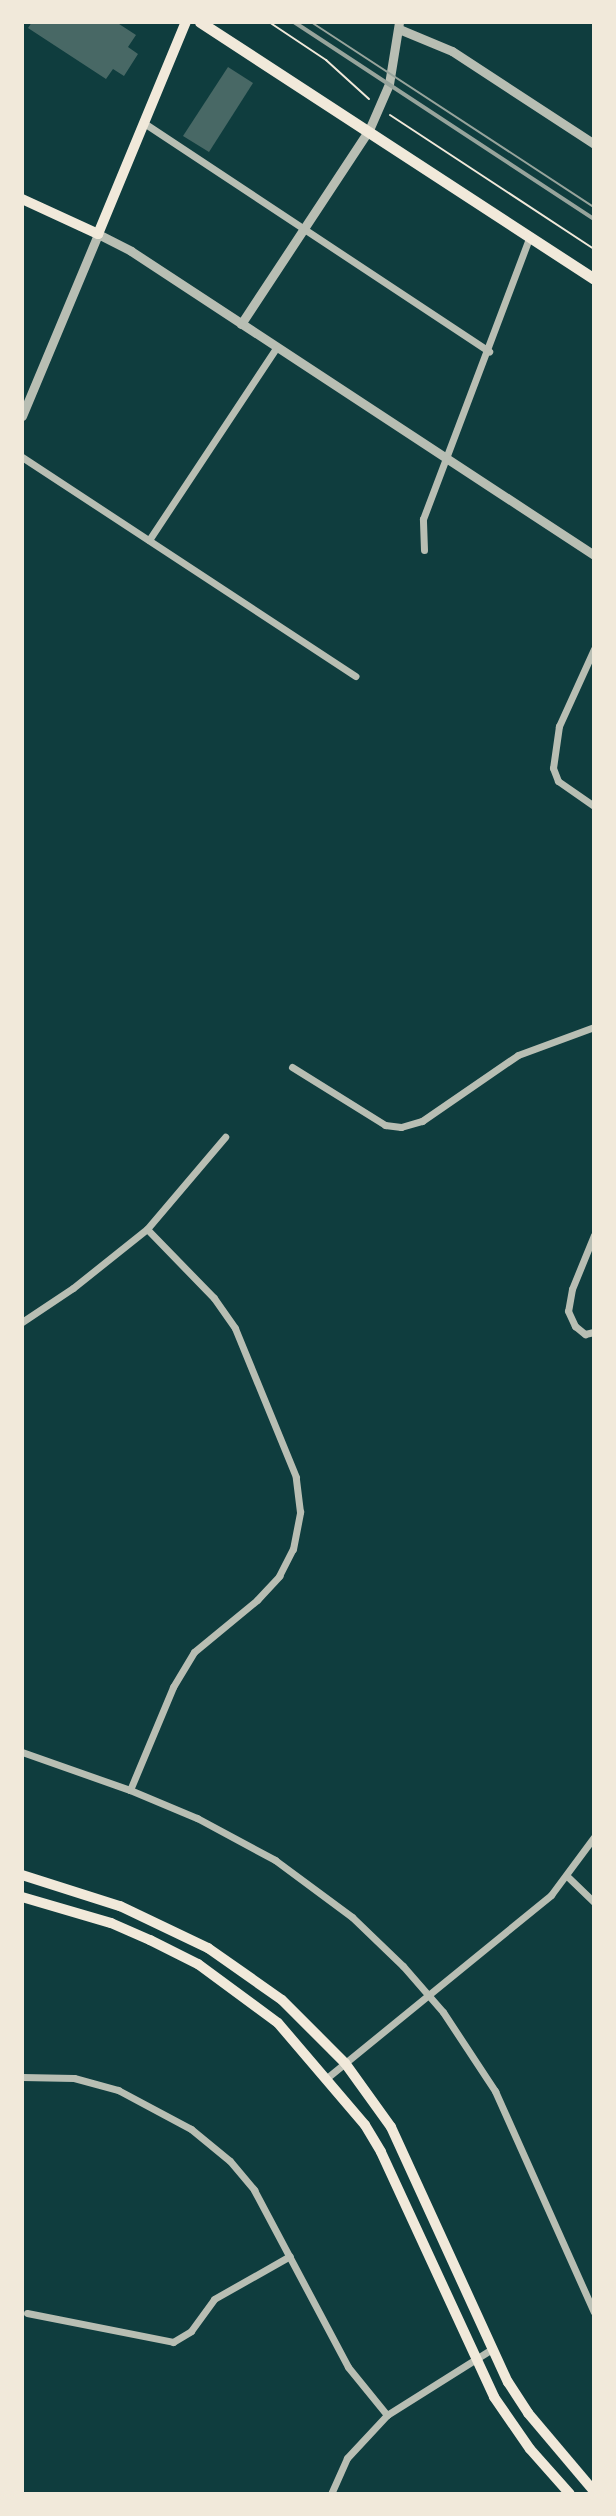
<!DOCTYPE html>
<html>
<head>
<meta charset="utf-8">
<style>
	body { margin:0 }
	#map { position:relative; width:616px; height:2516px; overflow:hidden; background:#0f3d3e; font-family:"PT Sans Narrow",sans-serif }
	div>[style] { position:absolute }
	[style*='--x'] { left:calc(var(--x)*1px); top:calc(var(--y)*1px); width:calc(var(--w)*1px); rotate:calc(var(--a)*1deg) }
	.building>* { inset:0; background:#486865 }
	.path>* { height:2px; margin:-1px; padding:0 1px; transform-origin:1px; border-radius:1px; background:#f1e9da }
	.minor>* { height:7px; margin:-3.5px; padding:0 3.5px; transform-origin:3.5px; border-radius:3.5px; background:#b8beb3 }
	.tertiary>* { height:9px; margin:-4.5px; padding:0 4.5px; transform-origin:4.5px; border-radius:4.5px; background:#b8beb3 }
	.secondary>* { height:10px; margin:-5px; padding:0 5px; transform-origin:5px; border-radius:5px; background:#f1e9da }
	.primary>* { height:11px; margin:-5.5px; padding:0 5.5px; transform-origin:5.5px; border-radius:5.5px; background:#f1e9da }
	.tram>* { height:2px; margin:-1px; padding:0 1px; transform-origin:1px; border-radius:1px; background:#97a49c }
	.rail>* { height:4px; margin:-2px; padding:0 2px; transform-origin:2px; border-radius:2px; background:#97a49c }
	span { translate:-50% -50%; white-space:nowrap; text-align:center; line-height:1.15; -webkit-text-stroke:8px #f1e9da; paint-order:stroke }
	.frame { position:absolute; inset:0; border:24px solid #f1e9da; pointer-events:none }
</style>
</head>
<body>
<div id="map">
	<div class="building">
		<div style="clip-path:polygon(32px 22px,116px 22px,136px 35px,128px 47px,138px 54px,124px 76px,113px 69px,106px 79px,28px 28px)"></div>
		<div style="clip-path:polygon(228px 67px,253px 83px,209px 152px,183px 136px)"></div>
	</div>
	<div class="path">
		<div style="--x:269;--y:22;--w:69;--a:33.7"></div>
		<div style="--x:326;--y:60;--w:58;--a:42.2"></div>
		<div style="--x:390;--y:115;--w:244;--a:33.3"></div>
	</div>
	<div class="minor">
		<div style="--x:144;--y:123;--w:414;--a:33.5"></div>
		<div style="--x:22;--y:457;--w:399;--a:33.3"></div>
		<div style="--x:149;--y:540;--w:230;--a:-56.5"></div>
		<div style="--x:424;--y:550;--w:31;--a:-92"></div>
		<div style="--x:423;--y:519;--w:303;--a:-69.3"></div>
		<div style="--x:594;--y:649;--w:85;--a:114.4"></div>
		<div style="--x:559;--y:726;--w:42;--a:98.1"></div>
		<div style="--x:553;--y:768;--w:14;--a:69"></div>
		<div style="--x:558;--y:781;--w:44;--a:34.8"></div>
		<div style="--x:292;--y:1067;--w:110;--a:31.9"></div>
		<div style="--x:385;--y:1125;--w:16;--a:7"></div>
		<div style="--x:401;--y:1127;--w:22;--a:-16"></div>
		<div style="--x:422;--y:1121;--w:116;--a:-34.5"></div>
		<div style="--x:518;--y:1055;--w:81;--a:-20.2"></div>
		<div style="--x:594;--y:1235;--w:58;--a:112.2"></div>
		<div style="--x:572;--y:1289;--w:22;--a:100"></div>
		<div style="--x:568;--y:1311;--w:17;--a:65"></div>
		<div style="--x:575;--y:1326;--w:13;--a:39"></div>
		<div style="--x:585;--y:1334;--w:9;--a:-13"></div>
		<div style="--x:22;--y:1322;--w:61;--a:-33.7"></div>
		<div style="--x:73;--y:1288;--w:95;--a:-38.6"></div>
		<div style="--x:147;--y:1229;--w:121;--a:-49.7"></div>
		<div style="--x:22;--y:1752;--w:114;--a:19.4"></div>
		<div style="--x:130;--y:1790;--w:73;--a:22.7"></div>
		<div style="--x:197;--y:1818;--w:89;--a:28.3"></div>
		<div style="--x:275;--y:1860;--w:96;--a:36.5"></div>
		<div style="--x:352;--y:1917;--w:71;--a:43.9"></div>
		<div style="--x:403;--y:1966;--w:61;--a:49"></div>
		<div style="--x:443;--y:2012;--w:95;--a:56.6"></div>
		<div style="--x:495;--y:2091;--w:242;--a:65.9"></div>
		<div style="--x:130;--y:1790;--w:112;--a:-67.3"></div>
		<div style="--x:173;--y:1687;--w:41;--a:-59"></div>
		<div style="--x:194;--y:1652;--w:82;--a:-39.5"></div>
		<div style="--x:257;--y:1600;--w:33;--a:-47"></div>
		<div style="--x:279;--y:1576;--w:30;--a:-63"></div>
		<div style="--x:293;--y:1549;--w:38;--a:-79"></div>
		<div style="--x:300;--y:1512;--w:35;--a:-97"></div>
		<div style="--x:296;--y:1477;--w:161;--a:-112.3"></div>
		<div style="--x:235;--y:1328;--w:37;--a:-125"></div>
		<div style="--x:214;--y:1298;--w:96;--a:-134.2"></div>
		<div style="--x:568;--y:1877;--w:36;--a:44"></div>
		<div style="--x:22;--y:2077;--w:52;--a:1.1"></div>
		<div style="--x:74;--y:2078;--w:46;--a:15.3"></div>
		<div style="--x:118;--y:2090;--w:83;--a:28.1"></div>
		<div style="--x:191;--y:2129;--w:50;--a:39.4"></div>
		<div style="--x:230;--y:2161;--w:38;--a:50"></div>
		<div style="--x:254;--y:2190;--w:200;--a:62"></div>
		<div style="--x:348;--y:2367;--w:62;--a:50.9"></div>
		<div style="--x:328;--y:2077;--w:288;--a:-39.2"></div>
		<div style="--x:551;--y:1895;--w:72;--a:-53.4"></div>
		<div style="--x:27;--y:2313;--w:149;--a:11.2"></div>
		<div style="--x:173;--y:2342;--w:21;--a:-31"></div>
		<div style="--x:191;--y:2331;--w:39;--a:-54"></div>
		<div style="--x:214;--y:2299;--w:87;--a:-29.5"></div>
		<div style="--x:331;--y:2494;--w:39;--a:-66"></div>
		<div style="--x:347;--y:2458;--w:59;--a:-47.1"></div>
		<div style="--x:387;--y:2415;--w:124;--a:-32.2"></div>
	</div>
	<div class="tertiary">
		<div style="--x:399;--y:29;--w:57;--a:22.5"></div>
		<div style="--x:452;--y:51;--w:170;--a:33.2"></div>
		<div style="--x:241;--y:324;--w:232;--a:-56.6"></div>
		<div style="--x:369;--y:130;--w:50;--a:-66.5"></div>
		<div style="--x:389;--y:84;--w:63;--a:-80.8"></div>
		<div style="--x:22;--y:416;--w:197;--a:-67.3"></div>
		<div style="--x:98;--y:234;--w:37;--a:27"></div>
		<div style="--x:131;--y:251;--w:554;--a:33.29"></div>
	</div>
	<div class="secondary">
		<div style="--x:22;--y:199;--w:84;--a:24.7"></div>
		<div style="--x:98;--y:234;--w:230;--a:-67.5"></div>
		<div style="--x:22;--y:1875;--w:103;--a:17.6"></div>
		<div style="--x:120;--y:1906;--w:98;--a:25.5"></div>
		<div style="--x:208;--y:1948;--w:90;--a:35.1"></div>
		<div style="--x:282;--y:2000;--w:89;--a:45"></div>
		<div style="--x:345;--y:2063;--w:79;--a:54.3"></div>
		<div style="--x:391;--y:2127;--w:281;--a:65.4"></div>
		<div style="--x:508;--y:2382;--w:37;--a:57"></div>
		<div style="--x:528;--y:2413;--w:102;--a:49.8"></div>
		<div style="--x:22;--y:1897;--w:93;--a:16.3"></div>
		<div style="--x:111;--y:1923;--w:43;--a:23.6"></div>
		<div style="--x:150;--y:1940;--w:54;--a:26.6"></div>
		<div style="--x:198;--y:1964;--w:99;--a:36.4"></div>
		<div style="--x:278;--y:2023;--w:134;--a:49.5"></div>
		<div style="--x:365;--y:2125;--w:31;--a:59"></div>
		<div style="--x:381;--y:2152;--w:270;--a:65.2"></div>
		<div style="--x:494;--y:2397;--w:63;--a:55.3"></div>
		<div style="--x:530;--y:2449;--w:60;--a:48.4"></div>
	</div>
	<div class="primary">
		<div style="--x:200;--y:22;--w:470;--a:33.1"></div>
	</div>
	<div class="tram">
		<div style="--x:311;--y:22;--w:338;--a:33.2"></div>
	</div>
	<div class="rail">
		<div style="--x:294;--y:22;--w:359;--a:33.3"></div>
	</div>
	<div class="frame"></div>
</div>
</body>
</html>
